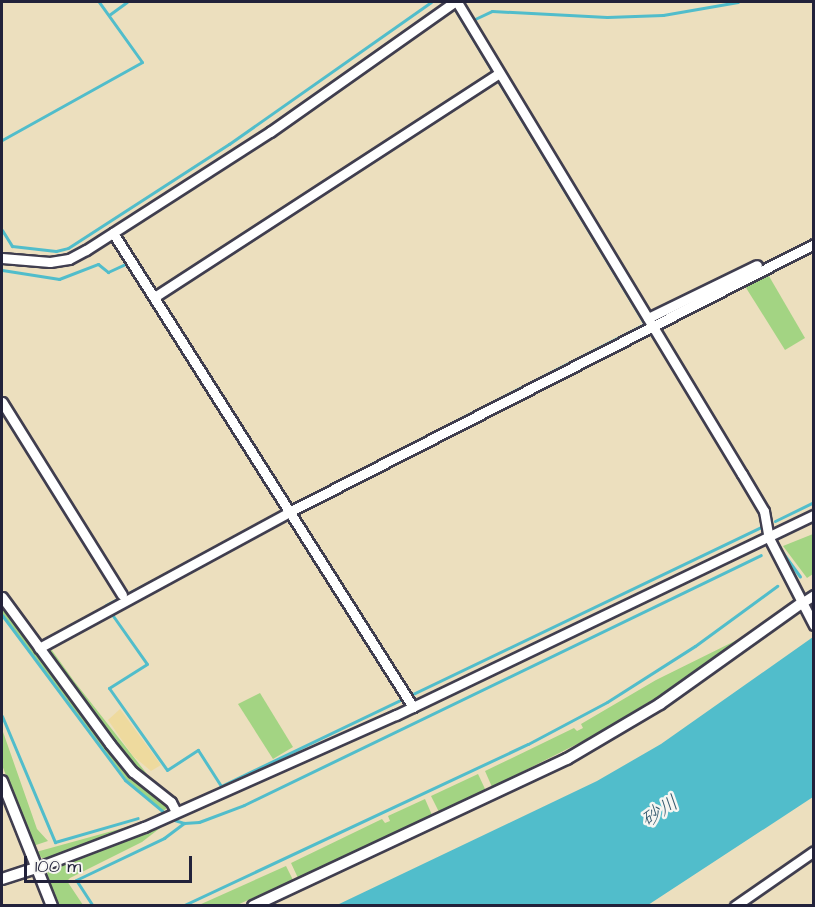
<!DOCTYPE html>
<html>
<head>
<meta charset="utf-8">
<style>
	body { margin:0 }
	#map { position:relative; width:815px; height:907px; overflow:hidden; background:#ecdfbe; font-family:"Architects Daughter","Klee One",sans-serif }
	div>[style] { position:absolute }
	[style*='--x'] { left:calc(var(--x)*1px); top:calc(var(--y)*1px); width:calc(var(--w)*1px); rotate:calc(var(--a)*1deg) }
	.green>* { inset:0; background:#a3d483 }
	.sand>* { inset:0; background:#eeda9e }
	.water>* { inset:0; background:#51bdcb }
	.stream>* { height:3px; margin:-1.5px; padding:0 1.5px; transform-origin:1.5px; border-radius:1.5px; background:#51bdcb }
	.roads { filter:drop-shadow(2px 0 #403e4f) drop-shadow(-2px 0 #403e4f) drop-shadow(0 2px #403e4f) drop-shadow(0 -2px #403e4f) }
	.minor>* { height:9px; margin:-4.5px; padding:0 4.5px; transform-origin:4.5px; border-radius:4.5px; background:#fff }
	.tertiary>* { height:10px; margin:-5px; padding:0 5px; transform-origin:5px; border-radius:5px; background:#fff }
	span { translate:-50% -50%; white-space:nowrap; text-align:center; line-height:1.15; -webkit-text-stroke:5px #f6f6f2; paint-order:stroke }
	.water-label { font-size:20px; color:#32586d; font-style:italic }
	.frame { position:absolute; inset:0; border:3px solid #22223b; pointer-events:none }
	.scale { position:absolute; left:24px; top:856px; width:168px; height:27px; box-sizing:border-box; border:3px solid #22223b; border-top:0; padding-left:8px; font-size:18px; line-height:21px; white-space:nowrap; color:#22223b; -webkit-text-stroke:4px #f6f6f2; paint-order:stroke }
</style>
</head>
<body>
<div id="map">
	<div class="green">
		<div style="clip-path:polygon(766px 271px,805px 338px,785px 350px,743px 283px)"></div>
		<div style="clip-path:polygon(813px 534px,813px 574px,807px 578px,783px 546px)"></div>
		<div style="clip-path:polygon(2px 601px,125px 769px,168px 803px,166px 809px,163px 811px,126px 779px,2px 613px)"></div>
		<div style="clip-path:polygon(743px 637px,662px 694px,591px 737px,492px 787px,485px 771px,574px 728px,577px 731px,583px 728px,581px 724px,656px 680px)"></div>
		<div style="clip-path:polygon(53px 643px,51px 649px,74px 681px,147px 774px,138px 773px,47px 652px)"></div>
		<div style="clip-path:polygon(260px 693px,293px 747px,273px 759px,238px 704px)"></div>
		<div style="clip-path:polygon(2px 729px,37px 829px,48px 841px,33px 846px,2px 765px)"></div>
		<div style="clip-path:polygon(478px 774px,486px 791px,439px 812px,431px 796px)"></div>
		<div style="clip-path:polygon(425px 799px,432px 815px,298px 878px,291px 863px,382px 819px,385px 823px,390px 821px,388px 816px)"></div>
		<div style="clip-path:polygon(145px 822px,50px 858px,42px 858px,36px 852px)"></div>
		<div style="clip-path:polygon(164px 825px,142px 842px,70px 878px,67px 881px,83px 905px,59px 905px,46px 879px,48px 870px)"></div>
		<div style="clip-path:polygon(286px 866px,293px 880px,237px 905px,199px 905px)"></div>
	</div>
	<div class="sand">
		<div style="clip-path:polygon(120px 709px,161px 765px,151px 771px,133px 756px,108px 720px)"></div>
	</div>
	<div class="water">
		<div style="clip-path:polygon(813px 637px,813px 797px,648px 905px,337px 905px,597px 781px,661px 744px)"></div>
	</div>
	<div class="stream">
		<div style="--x:453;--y:6;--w:371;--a:58.9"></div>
		<div style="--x:109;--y:15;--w:22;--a:-36"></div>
		<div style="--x:475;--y:19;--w:19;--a:-25"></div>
		<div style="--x:492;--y:11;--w:115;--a:3"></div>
		<div style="--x:607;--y:17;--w:56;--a:-2"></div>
		<div style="--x:663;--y:15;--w:76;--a:-9.8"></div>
		<div style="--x:2;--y:140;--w:160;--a:-29.1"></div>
		<div style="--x:142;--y:62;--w:74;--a:-125.6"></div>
		<div style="--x:2;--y:230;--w:19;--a:58"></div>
		<div style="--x:12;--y:246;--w:44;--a:6.5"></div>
		<div style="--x:56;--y:251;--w:12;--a:-14"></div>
		<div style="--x:68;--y:248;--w:192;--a:-32.9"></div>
		<div style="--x:229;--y:144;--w:247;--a:-35.1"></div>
		<div style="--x:2;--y:270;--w:58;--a:9"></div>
		<div style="--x:59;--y:279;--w:42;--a:-21"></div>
		<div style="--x:98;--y:264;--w:13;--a:39"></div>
		<div style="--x:108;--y:272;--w:23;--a:-25"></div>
		<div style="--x:651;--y:334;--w:56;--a:57.4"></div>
		<div style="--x:2;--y:410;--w:172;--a:58.1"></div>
		<div style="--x:293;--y:504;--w:398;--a:-27.1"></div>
		<div style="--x:775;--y:521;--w:43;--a:-26"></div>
		<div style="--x:780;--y:549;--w:34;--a:54"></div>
		<div style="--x:106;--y:605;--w:103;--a:-27.8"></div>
		<div style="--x:111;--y:613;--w:62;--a:54.8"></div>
		<div style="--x:147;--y:664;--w:45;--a:147.7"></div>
		<div style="--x:109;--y:688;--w:100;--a:54.7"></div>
		<div style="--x:167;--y:770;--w:37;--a:-33"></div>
		<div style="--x:198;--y:750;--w:43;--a:57.4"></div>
		<div style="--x:221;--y:786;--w:597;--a:-25.62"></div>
		<div style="--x:2;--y:615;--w:206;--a:53.3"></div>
		<div style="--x:125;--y:780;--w:53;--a:39.7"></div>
		<div style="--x:2;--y:716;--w:137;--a:67.2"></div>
		<div style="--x:55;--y:842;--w:86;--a:-16.1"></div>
		<div style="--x:171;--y:819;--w:14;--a:17"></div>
		<div style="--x:184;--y:823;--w:15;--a:-4"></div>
		<div style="--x:199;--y:822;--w:48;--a:-20.7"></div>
		<div style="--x:244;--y:805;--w:574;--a:-25.81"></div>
		<div style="--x:93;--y:906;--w:31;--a:-123"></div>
		<div style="--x:76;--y:880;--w:98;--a:-25.5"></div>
		<div style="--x:164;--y:838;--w:25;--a:-37"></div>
		<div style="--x:182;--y:906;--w:382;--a:-25.1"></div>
		<div style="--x:528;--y:744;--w:89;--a:-28"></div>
		<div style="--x:607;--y:702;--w:104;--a:-32.5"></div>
		<div style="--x:695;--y:646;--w:102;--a:-36.2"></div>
	</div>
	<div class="roads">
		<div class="minor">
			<div style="--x:457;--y:2;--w:551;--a:58.88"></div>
			<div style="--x:742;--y:474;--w:43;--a:59.3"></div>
			<div style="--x:764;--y:511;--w:27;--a:80"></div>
			<div style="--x:769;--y:538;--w:98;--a:62.7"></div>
			<div style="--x:113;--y:233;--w:561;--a:57.67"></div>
			<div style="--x:2;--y:258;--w:48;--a:4.8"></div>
			<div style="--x:50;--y:262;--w:19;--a:-9"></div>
			<div style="--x:69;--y:259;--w:19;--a:-28"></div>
			<div style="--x:86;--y:250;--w:219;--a:-32.7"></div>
			<div style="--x:270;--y:132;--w:225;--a:-35.2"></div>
			<div style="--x:156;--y:296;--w:409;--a:-33"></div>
			<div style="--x:648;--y:318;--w:121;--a:-25.9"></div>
			<div style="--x:2;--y:402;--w:227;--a:58.1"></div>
			<div style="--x:2;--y:597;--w:182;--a:53.7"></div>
			<div style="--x:110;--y:744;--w:36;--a:51"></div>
			<div style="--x:133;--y:772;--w:48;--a:38.3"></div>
			<div style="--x:171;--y:802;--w:11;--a:63"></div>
			<div style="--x:800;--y:604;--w:17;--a:-33"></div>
			<div style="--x:39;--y:648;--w:285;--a:-28.5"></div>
			<div style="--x:289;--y:512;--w:589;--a:-27.04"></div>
			<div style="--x:36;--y:868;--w:116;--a:-20.8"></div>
			<div style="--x:144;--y:827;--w:276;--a:-24"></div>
			<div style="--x:396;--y:715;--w:463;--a:-25.6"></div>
			<div style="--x:735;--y:906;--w:96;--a:-34.8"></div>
		</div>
		<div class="tertiary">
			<div style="--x:2;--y:781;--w:135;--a:68.2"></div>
			<div style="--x:2;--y:879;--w:36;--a:-18"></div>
			<div style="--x:253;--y:906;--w:347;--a:-25.1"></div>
			<div style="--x:567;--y:759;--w:108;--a:-30.6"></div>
			<div style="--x:660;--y:704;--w:172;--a:-35.5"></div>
		</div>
	</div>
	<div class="water-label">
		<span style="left:660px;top:812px;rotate:-33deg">砂川</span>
	</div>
	<div class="frame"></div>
	<div class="scale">100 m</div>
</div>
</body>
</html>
